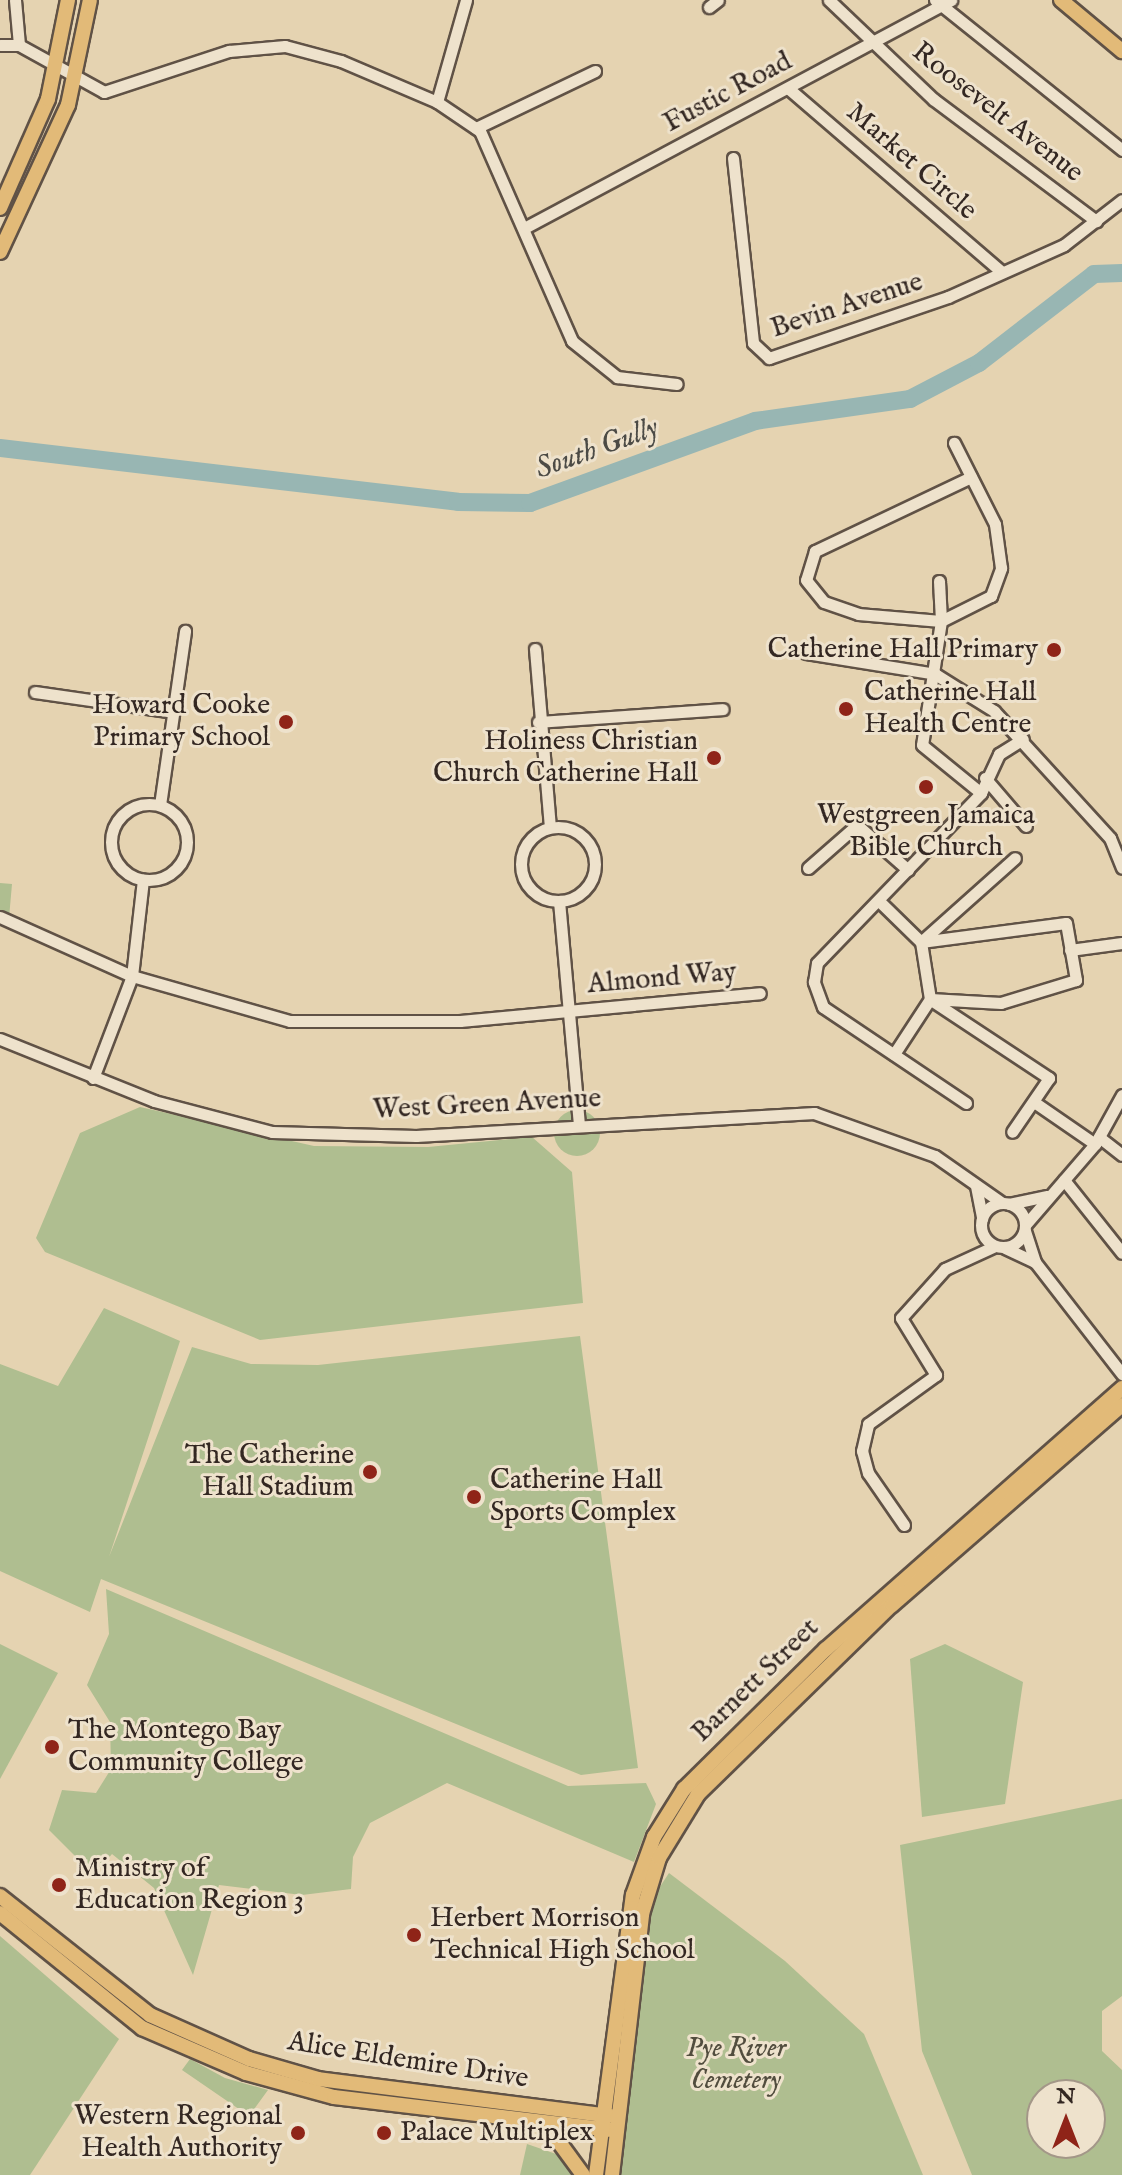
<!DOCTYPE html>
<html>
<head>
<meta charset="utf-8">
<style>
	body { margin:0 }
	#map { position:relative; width:1122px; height:2175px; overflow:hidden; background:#e5d3b1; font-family:"IM FELL English",serif }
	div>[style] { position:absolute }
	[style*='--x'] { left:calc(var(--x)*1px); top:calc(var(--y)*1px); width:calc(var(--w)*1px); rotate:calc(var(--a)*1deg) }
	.green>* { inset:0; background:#afbe90 }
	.round { border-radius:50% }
	.river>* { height:18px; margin:-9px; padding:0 9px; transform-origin:9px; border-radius:9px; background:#98b6b3 }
	.roads { filter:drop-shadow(2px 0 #605246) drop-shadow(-2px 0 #605246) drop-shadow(0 2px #605246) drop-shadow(0 -2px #605246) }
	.minor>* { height:11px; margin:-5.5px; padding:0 5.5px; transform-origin:5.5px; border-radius:5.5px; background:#eee2cc }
	.minor>.ring { margin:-5.5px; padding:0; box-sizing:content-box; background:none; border:11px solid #eee2cc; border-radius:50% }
	.major>* { height:14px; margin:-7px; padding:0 7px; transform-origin:7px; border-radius:7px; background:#e2ba78 }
	.dots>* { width:22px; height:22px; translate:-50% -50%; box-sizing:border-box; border:4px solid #eee2cc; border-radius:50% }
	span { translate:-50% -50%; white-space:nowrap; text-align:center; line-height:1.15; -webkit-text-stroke:6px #eee2cc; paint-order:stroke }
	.street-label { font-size:28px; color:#332722 }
	.poi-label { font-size:28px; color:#332722 }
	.right { translate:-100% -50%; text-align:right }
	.left { translate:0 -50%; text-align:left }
	.park-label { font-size:28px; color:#524d3e; font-style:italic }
	.water-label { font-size:30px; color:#4c4b46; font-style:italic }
	.north { position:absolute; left:1026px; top:2079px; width:80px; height:80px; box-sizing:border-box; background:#eee2cc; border:2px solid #a39788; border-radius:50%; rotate:0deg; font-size:22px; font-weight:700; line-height:32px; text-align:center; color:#332722 }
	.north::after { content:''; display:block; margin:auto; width:28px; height:36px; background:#8f2418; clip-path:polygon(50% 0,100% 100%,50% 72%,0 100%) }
</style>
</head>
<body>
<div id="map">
	<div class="green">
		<div style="clip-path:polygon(0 883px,12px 884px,9px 918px,0 914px)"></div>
		<div style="clip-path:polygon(140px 1107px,314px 1146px,428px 1147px,532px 1137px,572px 1172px,583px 1303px,260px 1340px,45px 1252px,36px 1238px,80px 1133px)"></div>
		<div class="round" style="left:554px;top:1110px;width:46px;height:46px"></div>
		<div style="clip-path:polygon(104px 1308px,180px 1341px,109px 1557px,192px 1347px,251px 1364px,318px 1365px,580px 1336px,638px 1768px,581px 1775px,101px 1579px,90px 1612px,0 1571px,0 1364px,58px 1386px)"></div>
		<div style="clip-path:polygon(106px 1589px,568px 1786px,646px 1783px,656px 1804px,634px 1862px,447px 1783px,370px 1823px,353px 1857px,351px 1889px,302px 1895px,219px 1885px,193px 1975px,154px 1888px,112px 1854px,94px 1875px,49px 1830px,62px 1790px,96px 1793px,111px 1769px,110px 1722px,87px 1685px,109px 1634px)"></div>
		<div style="clip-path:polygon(0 1644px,58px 1673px,0 1779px)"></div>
		<div style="clip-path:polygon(945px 1644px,1023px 1682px,1005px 1804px,922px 1817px,910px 1659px)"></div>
		<div style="clip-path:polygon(evenodd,1122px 1799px,1122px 1996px,1102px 2011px,1102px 2051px,1122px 2070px,1122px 2175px,972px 2175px,922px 2051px,900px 1845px,1122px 1799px,1042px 2095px,1090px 2095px,1090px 2143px,1042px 2143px,1042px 2095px)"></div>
		<div style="clip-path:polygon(669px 1873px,785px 1961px,864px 2034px,923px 2175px,612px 2175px,642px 1914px)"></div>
		<div style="clip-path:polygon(0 1936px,119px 2039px,30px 2175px,0 2175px)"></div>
		<div style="clip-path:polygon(190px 2059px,225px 2078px,268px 2090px,249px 2116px,182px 2070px)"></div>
		<div style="clip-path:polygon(527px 2144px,562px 2156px,571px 2175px,520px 2175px)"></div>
	</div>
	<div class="river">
		<div style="--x:0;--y:448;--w:461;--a:6.7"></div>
		<div style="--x:458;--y:502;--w:72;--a:0.8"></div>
		<div style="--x:530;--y:503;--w:239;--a:-20"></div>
		<div style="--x:755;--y:421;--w:157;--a:-8.1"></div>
		<div style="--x:910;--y:399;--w:78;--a:-27.6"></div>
		<div style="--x:979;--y:363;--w:145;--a:-37.7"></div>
		<div style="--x:1094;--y:274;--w:28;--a:-2"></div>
	</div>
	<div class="roads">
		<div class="minor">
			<div style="--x:15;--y:0;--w:45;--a:84.9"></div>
			<div style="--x:829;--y:0;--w:144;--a:43.6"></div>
			<div style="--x:933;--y:99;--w:204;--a:36.8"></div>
			<div style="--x:935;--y:0;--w:240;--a:38.7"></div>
			<div style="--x:709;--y:7;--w:11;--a:-38"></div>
			<div style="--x:0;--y:45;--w:19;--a:0"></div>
			<div style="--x:19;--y:45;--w:97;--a:28.9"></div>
			<div style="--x:104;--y:92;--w:132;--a:-18.2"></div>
			<div style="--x:229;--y:51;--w:56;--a:-5.1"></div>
			<div style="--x:285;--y:46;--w:58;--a:15"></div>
			<div style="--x:341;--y:61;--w:104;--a:23.1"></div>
			<div style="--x:437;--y:102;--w:52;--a:34"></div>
			<div style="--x:480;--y:131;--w:229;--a:66.3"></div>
			<div style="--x:572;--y:341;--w:58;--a:38.7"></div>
			<div style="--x:617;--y:377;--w:60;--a:6.7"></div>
			<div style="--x:789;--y:89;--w:281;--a:40.7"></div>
			<div style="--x:437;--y:102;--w:106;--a:-74.1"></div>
			<div style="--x:476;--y:128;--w:132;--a:-25.6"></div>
			<div style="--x:733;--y:158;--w:186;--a:83.8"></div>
			<div style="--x:753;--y:343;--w:22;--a:43"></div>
			<div style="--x:769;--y:358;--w:189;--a:-18.8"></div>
			<div style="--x:948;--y:297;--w:127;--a:-24.1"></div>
			<div style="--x:1064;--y:245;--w:73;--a:-37.8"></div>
			<div style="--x:526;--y:227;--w:482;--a:-28.1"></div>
			<div style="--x:971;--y:477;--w:173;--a:154.6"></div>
			<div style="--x:815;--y:551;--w:30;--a:107"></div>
			<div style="--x:806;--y:580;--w:28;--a:51"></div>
			<div style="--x:824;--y:602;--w:36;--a:19"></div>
			<div style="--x:858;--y:614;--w:83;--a:4.8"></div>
			<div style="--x:941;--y:621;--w:125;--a:98.7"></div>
			<div style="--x:922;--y:745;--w:76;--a:39.1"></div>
			<div style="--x:939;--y:581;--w:40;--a:87.1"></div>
			<div style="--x:941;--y:621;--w:56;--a:-26.6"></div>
			<div style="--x:991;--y:596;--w:30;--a:-70"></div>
			<div style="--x:1001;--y:568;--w:44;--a:-97.8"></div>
			<div style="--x:995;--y:524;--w:91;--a:-116.8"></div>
			<div style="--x:535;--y:649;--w:179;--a:85.2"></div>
			<div style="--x:806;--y:653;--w:131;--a:9.2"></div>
			<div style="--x:935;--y:674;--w:70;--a:32.1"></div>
			<div style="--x:994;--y:711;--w:172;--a:47.6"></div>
			<div style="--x:1110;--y:838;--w:32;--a:68"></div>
			<div style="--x:35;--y:692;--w:139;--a:8.2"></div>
			<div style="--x:538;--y:722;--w:185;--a:-4"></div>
			<div style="--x:985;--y:778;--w:63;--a:49.5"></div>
			<div class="ring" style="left:111px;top:804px;width:65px;height:65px"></div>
			<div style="--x:160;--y:805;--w:176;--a:-81.8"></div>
			<div class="ring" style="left:521px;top:827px;width:63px;height:63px"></div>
			<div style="--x:808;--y:868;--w:65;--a:-41.3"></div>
			<div style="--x:857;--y:825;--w:68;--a:41.4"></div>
			<div style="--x:559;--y:901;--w:224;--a:84.9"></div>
			<div style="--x:879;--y:901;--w:59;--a:44.3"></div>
			<div style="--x:921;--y:942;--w:58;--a:81"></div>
			<div style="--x:930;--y:999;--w:66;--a:123.2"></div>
			<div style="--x:0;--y:917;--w:145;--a:24.1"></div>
			<div style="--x:132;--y:976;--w:164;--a:15.9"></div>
			<div style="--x:290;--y:1021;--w:170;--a:0"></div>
			<div style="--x:460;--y:1021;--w:301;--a:-5.3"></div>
			<div style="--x:923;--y:940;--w:123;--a:-41.7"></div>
			<div style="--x:921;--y:942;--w:146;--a:-7.5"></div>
			<div style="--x:1066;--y:923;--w:58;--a:80"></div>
			<div style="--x:1076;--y:980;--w:78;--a:163"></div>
			<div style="--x:1001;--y:1003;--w:71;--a:-176.8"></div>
			<div style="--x:1070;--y:950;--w:52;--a:-7.7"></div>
			<div style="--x:934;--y:1002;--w:138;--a:33.5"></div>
			<div style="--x:1049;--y:1078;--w:65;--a:124.4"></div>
			<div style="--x:0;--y:1039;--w:166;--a:21.9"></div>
			<div style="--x:154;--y:1101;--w:122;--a:14.7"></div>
			<div style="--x:272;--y:1132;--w:144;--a:1.6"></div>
			<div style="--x:416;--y:1136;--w:399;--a:-3.3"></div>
			<div style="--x:814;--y:1113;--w:128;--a:19.6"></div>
			<div style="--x:935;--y:1156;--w:82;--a:35"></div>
			<div style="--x:93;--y:1078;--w:109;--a:-69.1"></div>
			<div style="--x:132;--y:976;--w:97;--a:-83.5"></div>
			<div style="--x:1034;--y:1102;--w:74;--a:34.5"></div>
			<div style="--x:966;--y:1103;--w:172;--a:-146.1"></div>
			<div style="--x:823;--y:1007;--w:27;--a:-110"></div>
			<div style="--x:814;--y:982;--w:19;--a:-81"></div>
			<div style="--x:817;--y:963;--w:236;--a:-46"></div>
			<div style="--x:981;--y:793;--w:43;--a:-65.2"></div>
			<div style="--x:999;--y:754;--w:28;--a:-32"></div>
			<div style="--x:1099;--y:1137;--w:29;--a:38"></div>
			<div style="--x:1064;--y:1180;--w:93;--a:51.5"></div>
			<div style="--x:976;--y:1186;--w:33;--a:79"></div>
			<div class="ring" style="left:981px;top:1203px;width:33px;height:33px"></div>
			<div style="--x:1009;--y:1204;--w:39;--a:-12"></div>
			<div style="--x:1026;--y:1224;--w:106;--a:-49.2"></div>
			<div style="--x:1095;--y:1144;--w:56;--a:-61.1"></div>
			<div style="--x:1025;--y:1231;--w:33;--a:72"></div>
			<div style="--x:1035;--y:1262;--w:142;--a:52.2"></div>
			<div style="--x:1005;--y:1248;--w:33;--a:25"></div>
			<div style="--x:904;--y:1525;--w:63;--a:-124.7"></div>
			<div style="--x:868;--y:1473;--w:23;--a:-105"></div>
			<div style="--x:862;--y:1451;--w:28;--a:-77"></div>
			<div style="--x:868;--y:1424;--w:84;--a:-35.8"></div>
			<div style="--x:936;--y:1375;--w:67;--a:-121.6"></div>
			<div style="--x:901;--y:1318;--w:66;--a:-48.1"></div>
			<div style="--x:945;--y:1269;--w:55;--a:-24.7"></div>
		</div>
		<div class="major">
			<div style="--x:1061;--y:0;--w:80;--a:39.9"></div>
			<div style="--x:0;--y:208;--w:119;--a:-66.2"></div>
			<div style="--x:48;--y:99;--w:101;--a:-78.6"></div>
			<div style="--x:0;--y:252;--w:162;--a:-65.2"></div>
			<div style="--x:68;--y:105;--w:107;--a:-78.2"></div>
			<div style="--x:0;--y:1896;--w:191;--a:38.4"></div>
			<div style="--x:150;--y:2015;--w:108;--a:24"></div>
			<div style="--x:249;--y:2059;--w:72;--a:16.2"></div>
			<div style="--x:318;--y:2079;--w:295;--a:7.2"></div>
			<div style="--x:0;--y:1913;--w:183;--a:39"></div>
			<div style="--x:142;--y:2028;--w:113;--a:23.4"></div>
			<div style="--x:246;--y:2073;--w:91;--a:15.3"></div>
			<div style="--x:334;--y:2097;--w:277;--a:6.8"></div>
			<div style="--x:545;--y:2123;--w:64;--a:53.8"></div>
			<div style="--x:596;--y:2175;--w:282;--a:-82.5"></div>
			<div style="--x:633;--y:1895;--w:62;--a:-70.1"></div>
			<div style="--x:654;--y:1837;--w:57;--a:-58"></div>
			<div style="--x:684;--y:1789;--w:199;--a:-44.6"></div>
			<div style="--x:826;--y:1649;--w:395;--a:-41.4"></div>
			<div style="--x:612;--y:2175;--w:263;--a:-83.4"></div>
			<div style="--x:642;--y:1914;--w:59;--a:-73.1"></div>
			<div style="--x:659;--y:1858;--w:75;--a:-58.6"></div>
			<div style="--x:698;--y:1794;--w:271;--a:-44.3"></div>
			<div style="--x:892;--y:1605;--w:305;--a:-41"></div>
		</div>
	</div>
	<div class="dots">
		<div style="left:1054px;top:650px;background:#8f2418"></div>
		<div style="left:846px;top:709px;background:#8f2418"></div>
		<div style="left:286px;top:722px;background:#8f2418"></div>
		<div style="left:714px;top:758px;background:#8f2418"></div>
		<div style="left:926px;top:787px;background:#8f2418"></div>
		<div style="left:370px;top:1472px;background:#8f2418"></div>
		<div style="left:474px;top:1497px;background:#8f2418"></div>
		<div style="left:52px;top:1747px;background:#8f2418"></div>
		<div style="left:59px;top:1885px;background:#8f2418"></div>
		<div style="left:414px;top:1935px;background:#8f2418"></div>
		<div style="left:298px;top:2133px;background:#8f2418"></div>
		<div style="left:384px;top:2133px;background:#8f2418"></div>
	</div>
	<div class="street-label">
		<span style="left:728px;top:93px;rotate:-28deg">Fustic Road</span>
		<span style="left:997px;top:113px;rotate:38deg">Roosevelt Avenue</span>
		<span style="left:911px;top:162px;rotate:41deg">Market Circle</span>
		<span style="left:847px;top:306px;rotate:-18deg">Bevin Avenue</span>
		<span style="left:662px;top:979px;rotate:-5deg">Almond Way</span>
		<span style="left:487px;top:1105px;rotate:-3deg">West Green Avenue</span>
		<span style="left:756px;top:1681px;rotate:-44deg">Barnett Street</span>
		<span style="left:408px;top:2061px;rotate:9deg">Alice Eldemire Drive</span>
	</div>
	<div class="poi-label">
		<span class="right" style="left:1038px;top:650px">Catherine Hall Primary</span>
		<span class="left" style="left:864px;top:709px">Catherine Hall<br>Health Centre</span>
		<span class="right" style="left:270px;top:722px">Howard Cooke<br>Primary School</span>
		<span class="right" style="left:698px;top:758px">Holiness Christian<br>Church Catherine Hall</span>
		<span style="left:926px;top:832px">Westgreen Jamaica<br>Bible Church</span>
		<span class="right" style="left:354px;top:1472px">The Catherine<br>Hall Stadium</span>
		<span class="left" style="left:490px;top:1497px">Catherine Hall<br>Sports Complex</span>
		<span class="left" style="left:68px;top:1747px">The Montego Bay<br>Community College</span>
		<span class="left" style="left:75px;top:1885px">Ministry of<br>Education Region 3</span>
		<span class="left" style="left:430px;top:1935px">Herbert Morrison<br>Technical High School</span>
		<span class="right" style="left:282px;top:2133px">Western Regional<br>Health Authority</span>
		<span class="left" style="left:400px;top:2133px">Palace Multiplex</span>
	</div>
	<div class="park-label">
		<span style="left:736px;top:2065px">Pye River<br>Cemetery</span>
	</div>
	<div class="water-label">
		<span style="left:597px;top:449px;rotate:-20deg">South Gully</span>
	</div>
	<div class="north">N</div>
</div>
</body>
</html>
